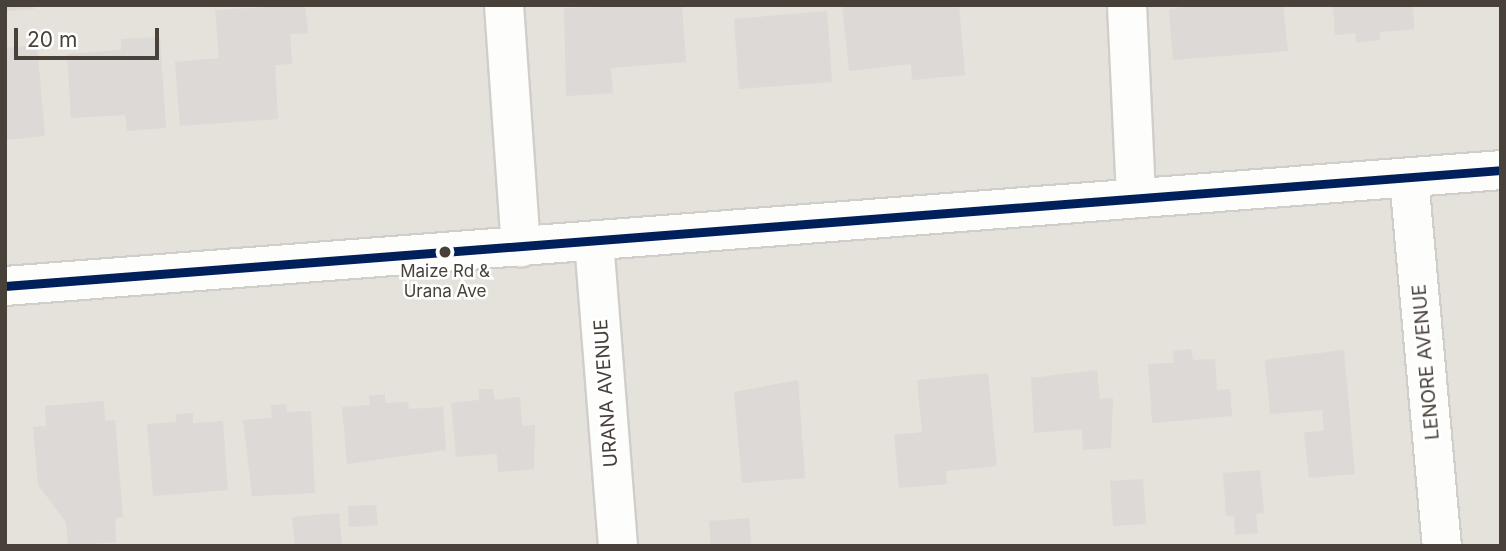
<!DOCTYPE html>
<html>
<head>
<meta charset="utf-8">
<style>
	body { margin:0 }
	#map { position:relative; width:1506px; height:551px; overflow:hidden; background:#f2f0ed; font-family:Inter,sans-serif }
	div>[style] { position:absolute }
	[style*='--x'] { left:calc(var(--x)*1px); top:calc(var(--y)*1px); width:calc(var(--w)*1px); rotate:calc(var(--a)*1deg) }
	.residential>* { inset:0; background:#e5e1db }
	.building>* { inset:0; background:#dcd9d6 }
	.roads { filter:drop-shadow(2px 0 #d0cecb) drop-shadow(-2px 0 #d0cecb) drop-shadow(0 2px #d0cecb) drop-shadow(0 -2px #d0cecb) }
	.minor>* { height:38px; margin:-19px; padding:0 19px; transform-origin:19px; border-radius:19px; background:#fdfdfc }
	.bus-1>* { height:9px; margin:-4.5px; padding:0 4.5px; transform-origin:4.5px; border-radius:4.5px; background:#00205b }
	.dots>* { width:19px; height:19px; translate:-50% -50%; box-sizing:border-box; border:4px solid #fff; border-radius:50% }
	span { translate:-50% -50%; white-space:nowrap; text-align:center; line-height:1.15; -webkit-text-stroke:5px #fff; paint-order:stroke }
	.bus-label { font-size:17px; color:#484139 }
	.street-label { font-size:19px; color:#484139 }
	.frame { position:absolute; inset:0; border:7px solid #484139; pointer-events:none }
	.scale { position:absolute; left:14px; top:28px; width:145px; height:32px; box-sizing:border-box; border:4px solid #484139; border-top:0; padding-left:9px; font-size:21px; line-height:24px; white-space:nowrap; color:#484139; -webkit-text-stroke:5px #fff; paint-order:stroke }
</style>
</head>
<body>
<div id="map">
	<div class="residential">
		<div style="clip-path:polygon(5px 5px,1501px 5px,1501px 546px,5px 546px)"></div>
	</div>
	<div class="building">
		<div style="clip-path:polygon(5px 5px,34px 5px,34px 9px,5px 11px)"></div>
		<div style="clip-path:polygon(305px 5px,308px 33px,290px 34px,292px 64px,275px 65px,278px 119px,180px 126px,175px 62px,219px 58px,215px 10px)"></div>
		<div style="clip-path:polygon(682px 5px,686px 62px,611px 68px,613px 93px,566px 96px,564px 8px)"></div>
		<div style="clip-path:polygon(842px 5px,959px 5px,965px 75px,912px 80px,911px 64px,849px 71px)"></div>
		<div style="clip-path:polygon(1200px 5px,1283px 5px,1288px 51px,1173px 60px,1169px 9px)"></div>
		<div style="clip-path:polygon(1333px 5px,1413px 5px,1414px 29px,1380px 32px,1380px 40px,1356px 43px,1355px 33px,1335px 35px)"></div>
		<div style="clip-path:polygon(827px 11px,832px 82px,739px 89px,734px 19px)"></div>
		<div style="clip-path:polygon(160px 37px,166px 128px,127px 131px,125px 115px,71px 118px,67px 54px,121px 50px,121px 39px)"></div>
		<div style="clip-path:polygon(37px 45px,45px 136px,5px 140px,5px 48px)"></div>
		<div style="clip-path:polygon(1191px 349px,1193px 360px,1215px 359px,1217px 390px,1230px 389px,1232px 416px,1152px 423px,1148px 364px,1174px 363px,1173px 351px)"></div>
		<div style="clip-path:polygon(1344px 350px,1355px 474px,1309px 478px,1304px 432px,1324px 431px,1322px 410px,1270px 414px,1265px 360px)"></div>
		<div style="clip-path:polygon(1097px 370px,1100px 399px,1113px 398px,1111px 448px,1083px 450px,1082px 429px,1034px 433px,1031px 378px)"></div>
		<div style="clip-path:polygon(988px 373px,997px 466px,946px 471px,947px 484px,899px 488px,894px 435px,922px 432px,917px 380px)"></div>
		<div style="clip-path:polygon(798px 380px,805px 478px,742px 483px,734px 392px)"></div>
		<div style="clip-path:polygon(479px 389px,493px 389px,495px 400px,520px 397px,522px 426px,535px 425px,534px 469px,498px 472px,497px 454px,456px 457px,451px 403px,479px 400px)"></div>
		<div style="clip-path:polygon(385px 394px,385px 403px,408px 402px,409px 409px,443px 407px,446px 450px,347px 464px,342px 407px,370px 405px,369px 396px)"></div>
		<div style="clip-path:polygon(104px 401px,105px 421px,115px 420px,123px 517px,115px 518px,116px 542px,68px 546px,66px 522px,38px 485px,33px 427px,46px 426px,45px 406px)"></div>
		<div style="clip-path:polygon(286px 404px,287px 412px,311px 411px,315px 493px,252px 496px,243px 420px,272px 418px,271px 405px)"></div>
		<div style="clip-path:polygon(193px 413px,193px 423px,223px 421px,228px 490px,153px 496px,147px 424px,176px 422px,176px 414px)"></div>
		<div style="clip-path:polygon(1260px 470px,1264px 513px,1256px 514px,1258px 533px,1235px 535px,1234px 516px,1226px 516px,1223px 473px)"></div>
		<div style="clip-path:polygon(1143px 479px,1146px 524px,1113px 526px,1110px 481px)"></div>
		<div style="clip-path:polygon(376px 505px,378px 525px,349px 527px,348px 506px)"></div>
		<div style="clip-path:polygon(339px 513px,342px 546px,295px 546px,292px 517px)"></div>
		<div style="clip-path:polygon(749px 518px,751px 546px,711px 546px,709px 521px)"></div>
	</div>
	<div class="roads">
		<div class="minor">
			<div style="--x:504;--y:5;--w:243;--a:86"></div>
			<div style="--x:1127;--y:5;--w:192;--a:87.3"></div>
			<div style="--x:1409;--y:178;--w:369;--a:84.9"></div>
			<div style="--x:594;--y:241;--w:306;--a:85.5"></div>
			<div style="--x:5;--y:286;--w:1500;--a:-4.43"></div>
		</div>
	</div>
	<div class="bus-1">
		<div style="--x:5;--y:286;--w:1500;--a:-4.43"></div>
	</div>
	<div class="dots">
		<div style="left:445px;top:252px;background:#484139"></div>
	</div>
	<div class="bus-label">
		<span style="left:445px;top:282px">Maize Rd &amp;<br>Urana Ave</span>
	</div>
	<div class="street-label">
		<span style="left:1426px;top:362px;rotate:-95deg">LENORE AVENUE</span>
		<span style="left:606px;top:393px;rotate:-94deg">URANA AVENUE</span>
	</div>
	<div class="frame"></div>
	<div class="scale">20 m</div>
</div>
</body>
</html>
